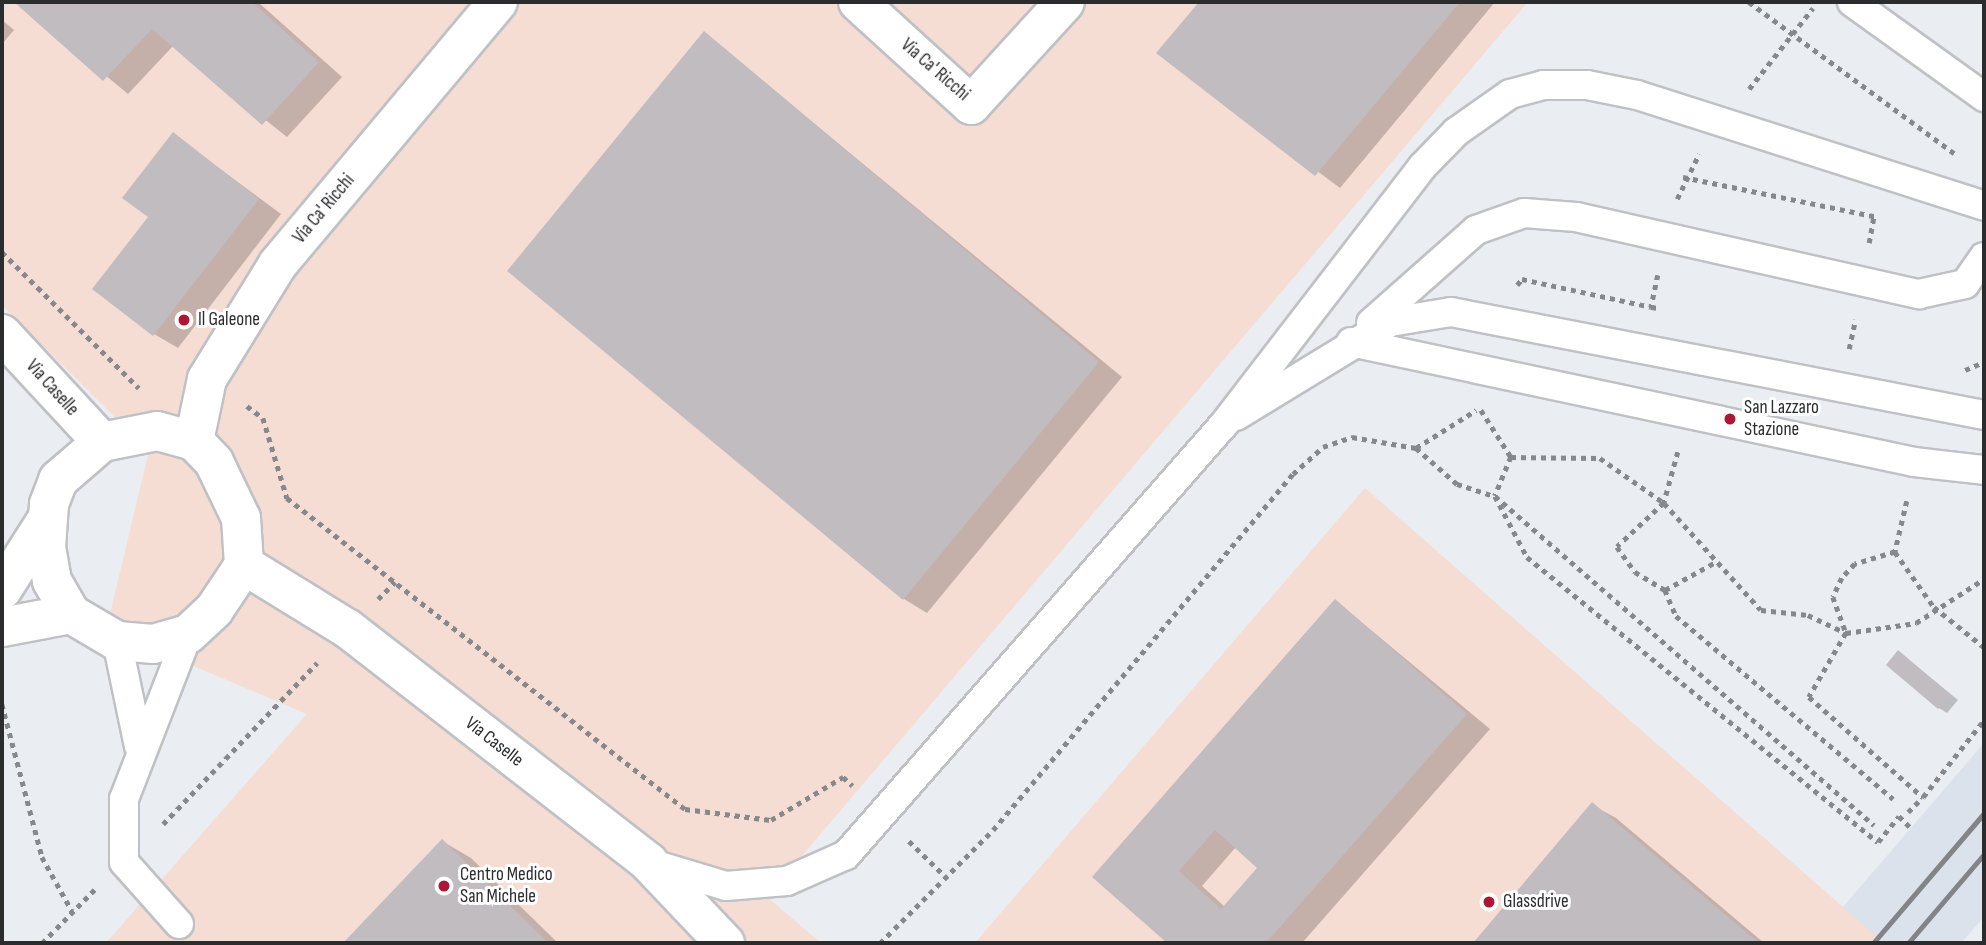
<!DOCTYPE html>
<html>
<head>
<meta charset="utf-8">
<style>
	body { margin:0 }
	#map { position:relative; width:1986px; height:945px; overflow:hidden; background:#eaedf1; font-family:"Sofia Sans Condensed",sans-serif }
	div>[style] { position:absolute }
	[style*='--x'] { left:calc(var(--x)*1px); top:calc(var(--y)*1px); width:calc(var(--w)*1px); rotate:calc(var(--a)*1deg) }
	.built>* { inset:0; background:#dbe2ec }
	.industrial>* { inset:0; background:#f5ddd3 }
	.shadow>* { inset:0; background:#0003 }
	.building>* { inset:0; background:#c0bcbf }
	.path>* { height:4.5px; margin-top:-2.25px; transform-origin:0; background:repeating-linear-gradient(90deg,#86888b 0 5px,transparent 0 10px) }
	.roads { filter:drop-shadow(2px 0 #bfc1c5) drop-shadow(-2px 0 #bfc1c5) drop-shadow(0 2px #bfc1c5) drop-shadow(0 -2px #bfc1c5) }
	.service>* { height:28px; margin:-14px; padding:0 14px; transform-origin:14px; border-radius:14px; background:#fff }
	.minor>* { height:38px; margin:-19px; padding:0 19px; transform-origin:19px; border-radius:19px; background:#fff }
	.tertiary>* { height:38px; margin:-19px; padding:0 19px; transform-origin:19px; border-radius:19px; background:#fff }
	.rail>* { height:5px; margin:-2.5px; padding:0 2.5px; transform-origin:2.5px; border-radius:2.5px; background:#828487 }
	.dots>* { width:19px; height:19px; translate:-50% -50%; box-sizing:border-box; border:4px solid #fff; border-radius:50% }
	span { translate:-50% -50%; white-space:nowrap; text-align:center; line-height:1.15; -webkit-text-stroke:6px #fff; paint-order:stroke }
	.street-label { font-size:19px; color:#2b2c2e }
	.poi-label { font-size:19px; color:#2b2c2e }
	.left { translate:0 -50%; text-align:left }
	.frame { position:absolute; inset:0; border:4px solid #2b2c2e; pointer-events:none }
</style>
</head>
<body>
<div id="map">
	<div class="built">
		<div style="clip-path:polygon(1984px 743px,1984px 917px,1961px 943px,1812px 943px)"></div>
	</div>
	<div class="industrial">
		<div style="clip-path:polygon(2px 2px,1528px 2px,767px 897px,821px 943px,106px 943px,307px 714px,163px 653px,105px 635px,149px 451px,2px 305px)"></div>
		<div style="clip-path:polygon(1365px 488px,1884px 943px,975px 943px)"></div>
	</div>
	<div class="shadow">
		<div style="clip-path:polygon(17px 2px,258px 2px,342px 77px,287px 137px,173px 46px,128px 94px)"></div>
		<div style="clip-path:polygon(1202px 2px,1495px 2px,1340px 188px,1159px 53px)"></div>
		<div style="clip-path:polygon(2px 20px,14px 30px,2px 44px)"></div>
		<div style="clip-path:polygon(704px 33px,1122px 377px,927px 613px,904px 599px)"></div>
		<div style="clip-path:polygon(173px 134px,281px 214px,178px 348px,154px 334px)"></div>
		<div style="clip-path:polygon(evenodd,1336px 601px,1490px 729px,1302px 943px,1170px 943px,1094px 877px,1336px 601px,1236px 847px,1260px 867px,1225px 907px,1202px 886px,1236px 847px)"></div>
		<div style="clip-path:polygon(1899px 652px,1958px 700px,1947px 713px,1939px 708px)"></div>
		<div style="clip-path:polygon(1592px 805px,1616px 818px,1764px 943px,1476px 943px)"></div>
		<div style="clip-path:polygon(442px 841px,471px 858px,558px 943px,345px 943px)"></div>
	</div>
	<div class="building">
		<div style="clip-path:polygon(14px 2px,252px 2px,319px 62px,262px 125px,152px 29px,103px 81px)"></div>
		<div style="clip-path:polygon(1199px 2px,1460px 2px,1315px 176px,1156px 53px)"></div>
		<div style="clip-path:polygon(704px 31px,1099px 362px,903px 600px,507px 271px)"></div>
		<div style="clip-path:polygon(173px 132px,259px 199px,153px 336px,92px 289px,148px 217px,122px 198px)"></div>
		<div style="clip-path:polygon(evenodd,1335px 599px,1467px 714px,1266px 943px,1167px 943px,1092px 877px,1335px 599px,1215px 830px,1257px 868px,1221px 909px,1179px 871px,1215px 830px)"></div>
		<div style="clip-path:polygon(1898px 650px,1951px 695px,1938px 709px,1886px 665px)"></div>
		<div style="clip-path:polygon(1592px 802px,1759px 943px,1473px 943px)"></div>
		<div style="clip-path:polygon(442px 839px,538px 933px,548px 943px,343px 943px)"></div>
	</div>
	<div class="path">
		<div style="--x:1749;--y:2;--w:255;--a:36.4"></div>
		<div style="--x:1749;--y:89;--w:103;--a:-51.7"></div>
		<div style="--x:1683;--y:177;--w:199;--a:11.6"></div>
		<div style="--x:1677;--y:199;--w:50;--a:-63.9"></div>
		<div style="--x:1869;--y:243;--w:27;--a:-80"></div>
		<div style="--x:2;--y:252;--w:193;--a:44.8"></div>
		<div style="--x:1658;--y:275;--w:33;--a:102"></div>
		<div style="--x:1651;--y:307;--w:8;--a:7"></div>
		<div style="--x:1517;--y:285;--w:8;--a:-50"></div>
		<div style="--x:1522;--y:279;--w:132;--a:12.2"></div>
		<div style="--x:1849;--y:349;--w:30;--a:-78"></div>
		<div style="--x:1965;--y:370;--w:21;--a:-23"></div>
		<div style="--x:247;--y:406;--w:20;--a:37"></div>
		<div style="--x:263;--y:418;--w:84;--a:73.3"></div>
		<div style="--x:287;--y:498;--w:505;--a:38"></div>
		<div style="--x:685;--y:809;--w:87;--a:7.3"></div>
		<div style="--x:771;--y:820;--w:84;--a:-30.8"></div>
		<div style="--x:843;--y:777;--w:13;--a:42"></div>
		<div style="--x:1481;--y:410;--w:56;--a:57.4"></div>
		<div style="--x:1511;--y:457;--w:42;--a:112.3"></div>
		<div style="--x:1495;--y:496;--w:69;--a:62.3"></div>
		<div style="--x:1527;--y:557;--w:452;--a:39.1"></div>
		<div style="--x:1878;--y:842;--w:33;--a:-51"></div>
		<div style="--x:1899;--y:816;--w:17;--a:45"></div>
		<div style="--x:1416;--y:448;--w:71;--a:-32.3"></div>
		<div style="--x:1678;--y:452;--w:53;--a:105.4"></div>
		<div style="--x:1664;--y:503;--w:64;--a:136.9"></div>
		<div style="--x:1617;--y:547;--w:31;--a:54"></div>
		<div style="--x:1635;--y:572;--w:35;--a:31"></div>
		<div style="--x:1665;--y:590;--w:56;--a:-28.9"></div>
		<div style="--x:1511;--y:457;--w:89;--a:0.6"></div>
		<div style="--x:1600;--y:458;--w:78;--a:35.1"></div>
		<div style="--x:1664;--y:503;--w:144;--a:47.8"></div>
		<div style="--x:1761;--y:610;--w:47;--a:6.1"></div>
		<div style="--x:1808;--y:615;--w:42;--a:25.3"></div>
		<div style="--x:1846;--y:633;--w:71;--a:-8.1"></div>
		<div style="--x:1916;--y:623;--w:81;--a:-32.9"></div>
		<div style="--x:1907;--y:501;--w:52;--a:103.2"></div>
		<div style="--x:1895;--y:552;--w:42;--a:163.3"></div>
		<div style="--x:1855;--y:564;--w:19;--a:133"></div>
		<div style="--x:1842;--y:578;--w:21;--a:115"></div>
		<div style="--x:1833;--y:597;--w:38;--a:70"></div>
		<div style="--x:1846;--y:633;--w:74;--a:120"></div>
		<div style="--x:1809;--y:697;--w:152;--a:41.3"></div>
		<div style="--x:1923;--y:797;--w:98;--a:-51.6"></div>
		<div style="--x:1895;--y:552;--w:67;--a:54.7"></div>
		<div style="--x:1934;--y:607;--w:64;--a:38.7"></div>
		<div style="--x:1665;--y:590;--w:28;--a:67"></div>
		<div style="--x:1676;--y:616;--w:284;--a:40.1"></div>
		<div style="--x:378;--y:599;--w:24;--a:-45"></div>
		<div style="--x:2;--y:704;--w:158;--a:75.3"></div>
		<div style="--x:42;--y:857;--w:62;--a:60.9"></div>
		<div style="--x:1908;--y:812;--w:21;--a:-45"></div>
		<div style="--x:163;--y:824;--w:223;--a:-46.3"></div>
		<div style="--x:909;--y:841;--w:52;--a:44.2"></div>
		<div style="--x:42;--y:943;--w:77;--a:-45.5"></div>
		<div style="--x:880;--y:943;--w:160;--a:-45"></div>
		<div style="--x:993;--y:830;--w:466;--a:-49.9"></div>
		<div style="--x:1293;--y:474;--w:40;--a:-42"></div>
		<div style="--x:1323;--y:447;--w:31;--a:-19"></div>
		<div style="--x:1352;--y:437;--w:65;--a:9.8"></div>
		<div style="--x:1416;--y:448;--w:55;--a:41.3"></div>
		<div style="--x:1457;--y:484;--w:40;--a:18"></div>
		<div style="--x:1495;--y:496;--w:502;--a:40.96"></div>
	</div>
	<div class="roads">
		<div class="service">
			<div style="--x:1852;--y:2;--w:163;--a:35.7"></div>
			<div style="--x:1371;--y:323;--w:140;--a:-41.5"></div>
			<div style="--x:1476;--y:230;--w:51;--a:-19.5"></div>
			<div style="--x:1524;--y:213;--w:52;--a:4.4"></div>
			<div style="--x:1576;--y:217;--w:352;--a:12.7"></div>
			<div style="--x:1919;--y:294;--w:47;--a:-12.3"></div>
			<div style="--x:1965;--y:284;--w:33;--a:-55"></div>
			<div style="--x:1351;--y:342;--w:576;--a:12.03"></div>
			<div style="--x:1914;--y:462;--w:70;--a:6.5"></div>
			<div style="--x:1236;--y:416;--w:180;--a:-31.4"></div>
			<div style="--x:1390;--y:322;--w:62;--a:-9.3"></div>
			<div style="--x:1451;--y:312;--w:543;--a:10.94"></div>
			<div style="--x:117;--y:641;--w:107;--a:78.2"></div>
			<div style="--x:649;--y:863;--w:80;--a:16.6"></div>
			<div style="--x:726;--y:886;--w:61;--a:-4.7"></div>
			<div style="--x:787;--y:881;--w:64;--a:-23.8"></div>
			<div style="--x:846;--y:855;--w:575;--a:-48.74"></div>
			<div style="--x:1225;--y:423;--w:323;--a:-52.4"></div>
			<div style="--x:1422;--y:167;--w:49;--a:-45.8"></div>
			<div style="--x:1456;--y:132;--w:66;--a:-35.1"></div>
			<div style="--x:1510;--y:94;--w:34;--a:-15"></div>
			<div style="--x:1543;--y:85;--w:44;--a:0"></div>
			<div style="--x:1587;--y:85;--w:51;--a:11.3"></div>
			<div style="--x:1637;--y:95;--w:364;--a:17.7"></div>
			<div style="--x:179;--y:924;--w:83;--a:-131.6"></div>
			<div style="--x:124;--y:862;--w:63;--a:-90"></div>
			<div style="--x:124;--y:799;--w:177;--a:-68.8"></div>
		</div>
		<div class="minor">
			<div style="--x:858;--y:2;--w:153;--a:42.3"></div>
			<div style="--x:971;--y:105;--w:139;--a:-47.6"></div>
			<div style="--x:194;--y:441;--w:63;--a:-78.2"></div>
			<div style="--x:207;--y:379;--w:135;--a:-58.3"></div>
			<div style="--x:278;--y:264;--w:342;--a:-50"></div>
			<div style="--x:244;--y:565;--w:122;--a:31.6"></div>
			<div style="--x:348;--y:629;--w:380;--a:37.8"></div>
			<div style="--x:648;--y:862;--w:112;--a:46.5"></div>
		</div>
		<div class="tertiary">
			<div style="--x:2;--y:334;--w:147;--a:47.2"></div>
			<div style="--x:157;--y:431;--w:38;--a:15"></div>
			<div style="--x:194;--y:441;--w:29;--a:46"></div>
			<div style="--x:214;--y:462;--w:62;--a:64.3"></div>
			<div style="--x:241;--y:518;--w:47;--a:86.3"></div>
			<div style="--x:244;--y:565;--w:54;--a:123.7"></div>
			<div style="--x:214;--y:610;--w:35;--a:137"></div>
			<div style="--x:188;--y:634;--w:36;--a:164"></div>
			<div style="--x:153;--y:644;--w:36;--a:-175"></div>
			<div style="--x:117;--y:641;--w:53;--a:-149.6"></div>
			<div style="--x:71;--y:614;--w:38;--a:-120"></div>
			<div style="--x:52;--y:581;--w:35;--a:-100"></div>
			<div style="--x:46;--y:547;--w:43;--a:-86"></div>
			<div style="--x:49;--y:504;--w:26;--a:-69"></div>
			<div style="--x:58;--y:480;--w:58;--a:-40.8"></div>
			<div style="--x:102;--y:442;--w:56;--a:-11.3"></div>
			<div style="--x:2;--y:590;--w:84;--a:-57.6"></div>
			<div style="--x:2;--y:627;--w:70;--a:-10.7"></div>
		</div>
	</div>
	<div class="rail">
		<div style="--x:1873;--y:943;--w:171;--a:-49.5"></div>
		<div style="--x:1908;--y:943;--w:117;--a:-49.5"></div>
	</div>
	<div class="dots">
		<div style="left:184px;top:320px;background:#ad1735"></div>
		<div style="left:1730px;top:419px;background:#ad1735"></div>
		<div style="left:444px;top:886px;background:#ad1735"></div>
		<div style="left:1489px;top:902px;background:#ad1735"></div>
	</div>
	<div class="street-label">
		<span style="left:935px;top:70px;rotate:41deg">Via Ca' Ricchi</span>
		<span style="left:324px;top:209px;rotate:-50deg">Via Ca' Ricchi</span>
		<span style="left:52px;top:388px;rotate:48deg">Via Caselle</span>
		<span style="left:494px;top:742px;rotate:38deg">Via Caselle</span>
	</div>
	<div class="poi-label">
		<span class="left" style="left:198px;top:320px">Il Galeone</span>
		<span class="left" style="left:1744px;top:419px">San Lazzaro<br>Stazione</span>
		<span class="left" style="left:460px;top:886px">Centro Medico<br>San Michele</span>
		<span class="left" style="left:1503px;top:902px">Glassdrive</span>
	</div>
	<div class="frame"></div>
</div>
</body>
</html>
